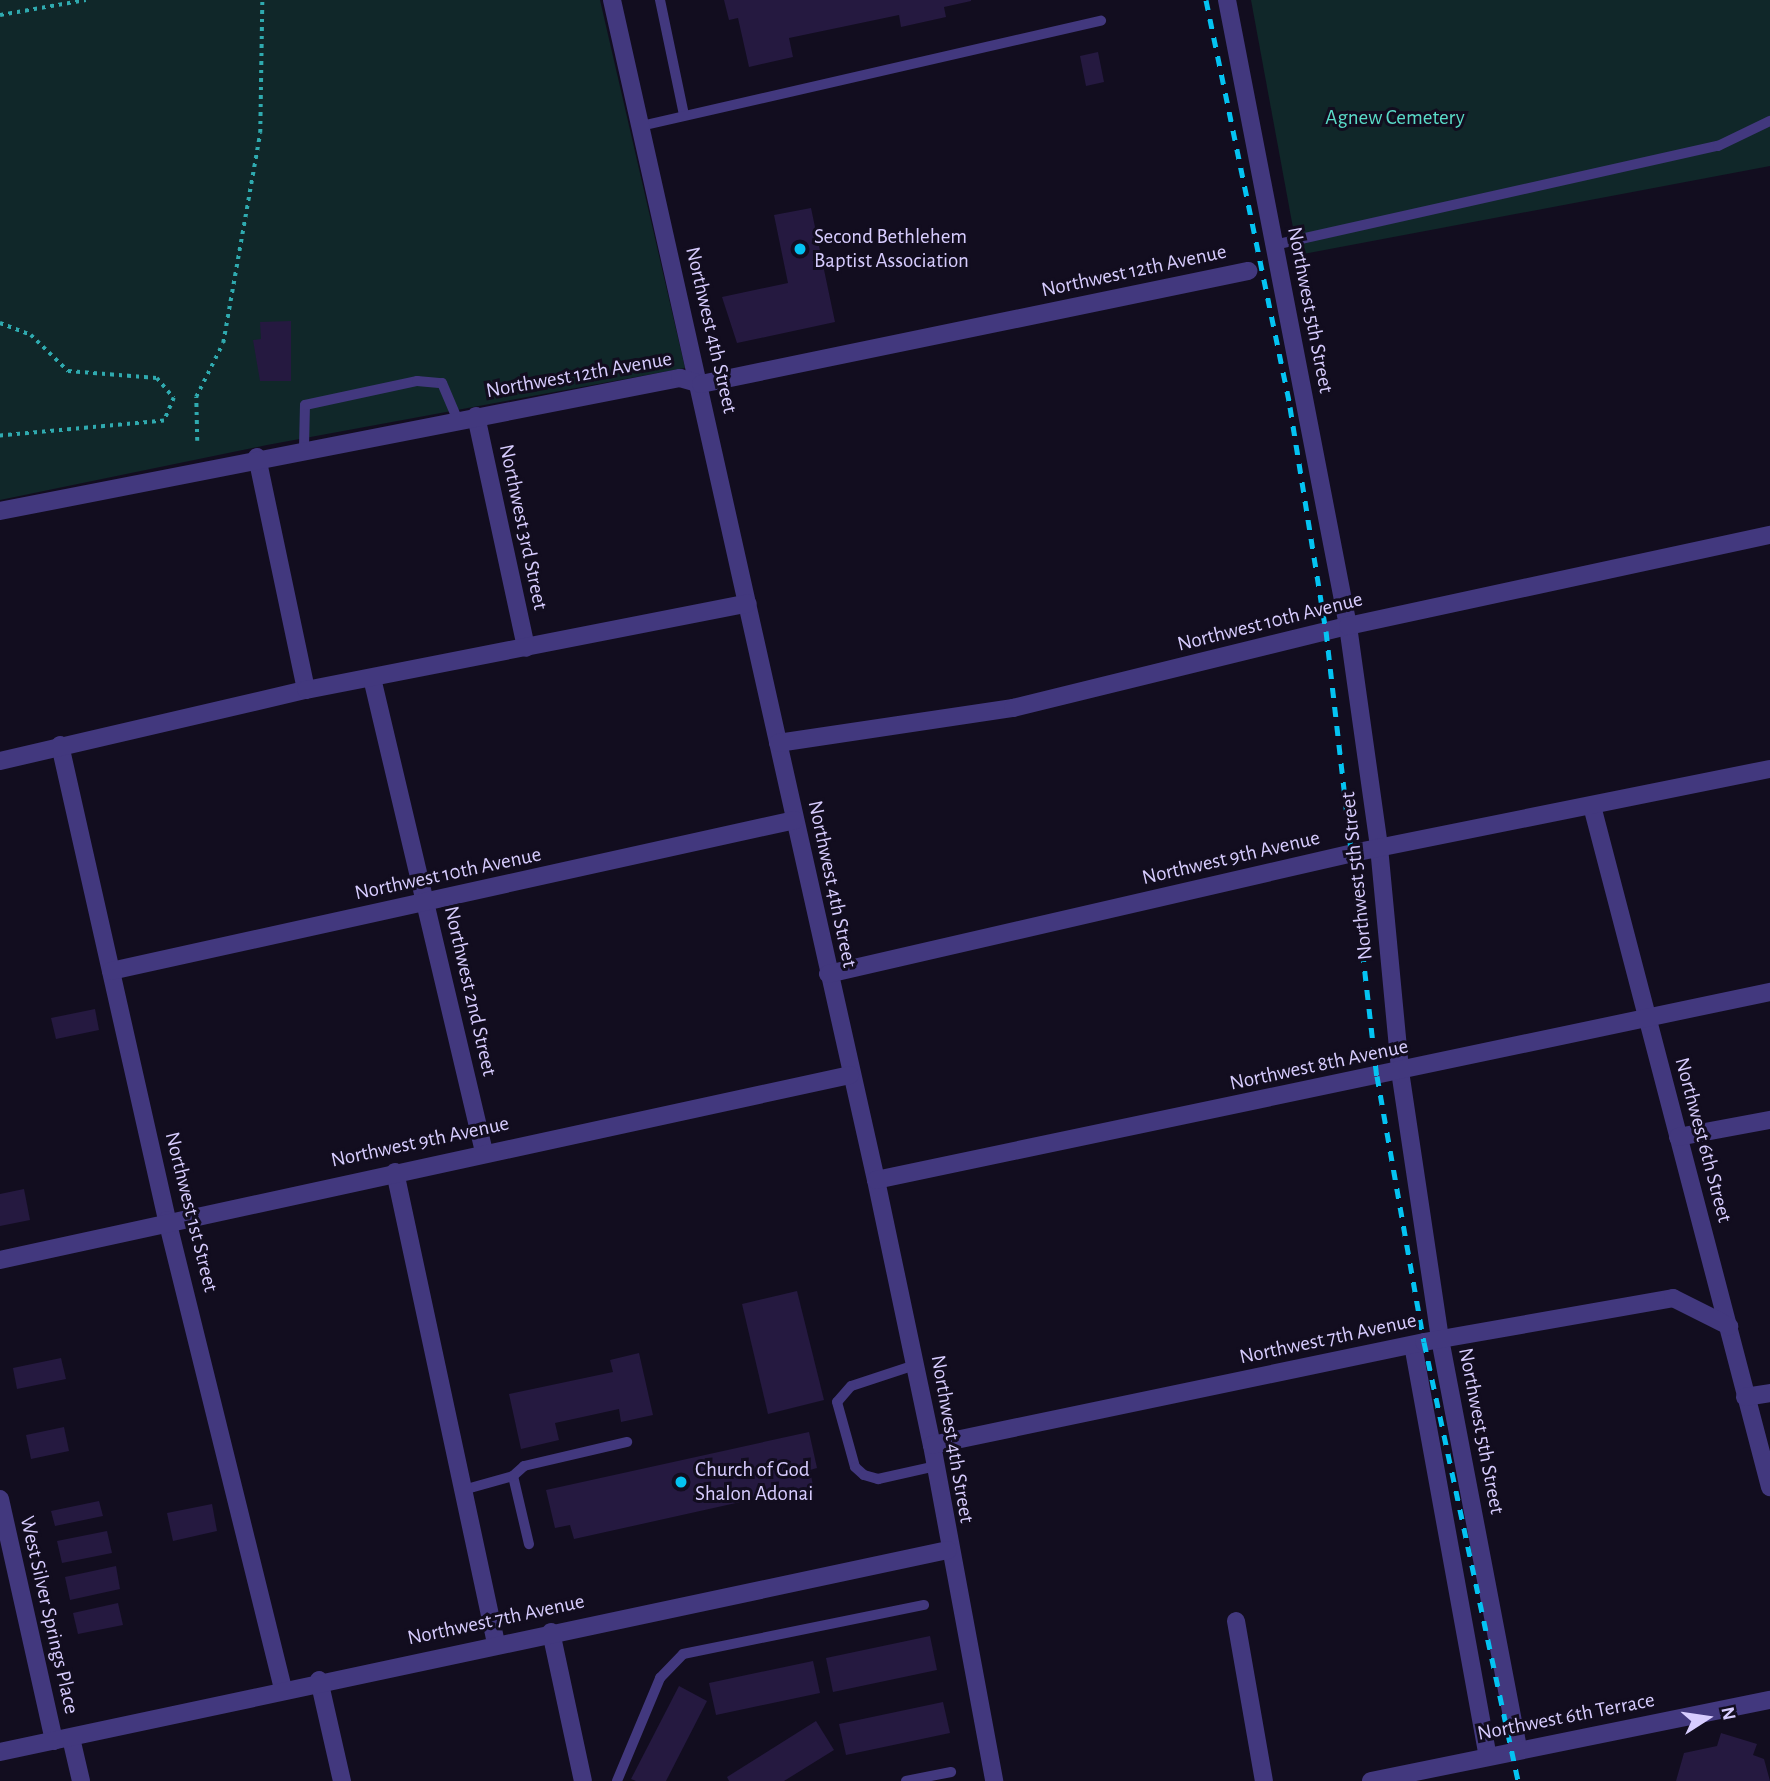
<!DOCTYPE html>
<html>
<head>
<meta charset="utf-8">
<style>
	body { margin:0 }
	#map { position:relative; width:1770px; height:1781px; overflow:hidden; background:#120d1f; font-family:"Alegreya Sans",sans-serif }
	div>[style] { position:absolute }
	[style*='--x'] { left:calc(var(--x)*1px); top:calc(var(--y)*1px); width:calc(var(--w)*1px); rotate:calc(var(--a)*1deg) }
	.green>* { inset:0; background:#102729 }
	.building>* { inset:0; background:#251940 }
	.path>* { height:3.5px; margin-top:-1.75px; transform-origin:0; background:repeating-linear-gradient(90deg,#2faaaf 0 3.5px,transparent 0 8.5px) }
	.lane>* { height:10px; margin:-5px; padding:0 5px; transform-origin:5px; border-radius:5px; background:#42387e }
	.street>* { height:18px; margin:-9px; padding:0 9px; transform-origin:9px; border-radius:9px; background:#42387e }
	.rail>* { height:5px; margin-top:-2.5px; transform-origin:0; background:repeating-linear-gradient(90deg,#04c3f2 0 10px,transparent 0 19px) }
	.dots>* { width:19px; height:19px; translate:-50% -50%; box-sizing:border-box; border:4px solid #120d1f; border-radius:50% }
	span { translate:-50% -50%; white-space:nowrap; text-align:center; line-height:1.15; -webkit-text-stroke:6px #120d1f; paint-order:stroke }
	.park-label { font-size:21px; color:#5adcc8 }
	.poi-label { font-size:21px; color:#d7ccfe }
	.left { translate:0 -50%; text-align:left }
	.street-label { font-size:21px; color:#d7ccfe }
	.north { position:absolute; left:1672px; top:1683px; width:70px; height:70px; -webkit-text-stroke:5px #120d1f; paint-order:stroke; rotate:78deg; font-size:19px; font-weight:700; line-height:28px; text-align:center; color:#d7ccfe }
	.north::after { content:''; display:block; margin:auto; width:24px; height:32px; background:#d7ccfe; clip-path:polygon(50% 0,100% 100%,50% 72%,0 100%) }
</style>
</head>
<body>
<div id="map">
	<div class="green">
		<div style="clip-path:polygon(0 0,600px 0,685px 368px,267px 445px,0 500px)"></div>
		<div style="clip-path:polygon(1251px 0,1770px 0,1770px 166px,1298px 255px)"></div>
	</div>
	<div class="building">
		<div style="clip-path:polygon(724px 0,971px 0,971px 1px,944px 7px,946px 17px,901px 27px,899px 15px,789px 38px,793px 57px,749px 67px,738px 18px,729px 20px)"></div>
		<div style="clip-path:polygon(1098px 52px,1104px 82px,1086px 86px,1080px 56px)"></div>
		<div style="clip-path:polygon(811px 208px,835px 322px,737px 343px,722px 297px,788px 283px,774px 215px)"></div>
		<div style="clip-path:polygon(291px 321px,291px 381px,260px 381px,253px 340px,261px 339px,260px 322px)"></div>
		<div style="clip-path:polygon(95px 1009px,99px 1030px,56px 1039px,51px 1018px)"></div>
		<div style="clip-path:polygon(24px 1189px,30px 1220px,0 1226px,0 1194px)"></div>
		<div style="clip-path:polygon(797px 1291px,824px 1400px,768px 1414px,742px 1304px)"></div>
		<div style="clip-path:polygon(639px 1353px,653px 1415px,621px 1422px,619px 1409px,555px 1423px,559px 1440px,521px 1449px,509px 1394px,613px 1372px,610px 1360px)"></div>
		<div style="clip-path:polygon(61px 1358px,66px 1379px,17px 1389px,13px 1368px)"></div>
		<div style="clip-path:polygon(64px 1427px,69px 1451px,31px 1459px,26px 1435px)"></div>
		<div style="clip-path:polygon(809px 1432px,817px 1468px,810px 1470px,813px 1486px,574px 1539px,570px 1525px,555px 1528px,546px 1490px)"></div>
		<div style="clip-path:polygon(99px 1501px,103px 1516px,55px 1526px,51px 1511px)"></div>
		<div style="clip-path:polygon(212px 1504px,217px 1531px,173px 1541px,167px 1513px)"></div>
		<div style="clip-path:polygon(107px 1531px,112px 1553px,62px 1563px,57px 1541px)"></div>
		<div style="clip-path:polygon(116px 1566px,120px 1589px,70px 1600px,65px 1577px)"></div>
		<div style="clip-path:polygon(118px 1603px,123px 1625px,78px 1634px,73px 1613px)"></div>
		<div style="clip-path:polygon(930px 1636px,937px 1670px,833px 1692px,826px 1658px)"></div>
		<div style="clip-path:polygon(813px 1661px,820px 1693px,716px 1715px,709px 1683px)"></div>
		<div style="clip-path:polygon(679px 1686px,707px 1701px,666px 1781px,636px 1781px,631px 1779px)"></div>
		<div style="clip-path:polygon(943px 1702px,950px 1733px,846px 1755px,839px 1724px)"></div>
		<div style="clip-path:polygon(816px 1721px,834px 1750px,784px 1781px,729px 1781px,727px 1777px)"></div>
		<div style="clip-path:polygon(1721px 1733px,1757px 1744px,1753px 1755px,1764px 1759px,1770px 1781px,1676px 1781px,1684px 1753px,1717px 1746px)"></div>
	</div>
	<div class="path">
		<div style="--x:0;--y:15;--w:87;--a:-9.9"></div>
		<div style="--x:0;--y:323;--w:33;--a:21"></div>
		<div style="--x:31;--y:335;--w:52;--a:44.2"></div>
		<div style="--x:68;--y:371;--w:89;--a:4.5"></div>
		<div style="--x:157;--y:378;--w:26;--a:50"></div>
		<div style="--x:174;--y:398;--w:25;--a:113"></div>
		<div style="--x:164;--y:421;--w:165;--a:174.8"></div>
		<div style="--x:197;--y:441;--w:44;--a:-91.3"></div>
		<div style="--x:196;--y:397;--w:60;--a:-63.4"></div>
		<div style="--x:223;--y:343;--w:213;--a:-80"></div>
		<div style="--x:260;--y:133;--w:133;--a:-89.1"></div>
	</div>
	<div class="lane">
		<div style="--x:660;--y:0;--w:117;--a:78.2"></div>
		<div style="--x:641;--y:126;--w:472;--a:-12.9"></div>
		<div style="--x:1274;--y:245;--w:455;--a:-12.6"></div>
		<div style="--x:1718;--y:146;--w:58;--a:-25.7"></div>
		<div style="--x:304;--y:448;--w:43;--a:-88.7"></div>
		<div style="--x:305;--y:405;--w:115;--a:-12.1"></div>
		<div style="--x:417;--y:381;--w:25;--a:5"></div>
		<div style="--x:442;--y:383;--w:39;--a:67"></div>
		<div style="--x:915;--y:1365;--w:67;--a:161.8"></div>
		<div style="--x:851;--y:1386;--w:21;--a:131"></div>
		<div style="--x:837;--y:1402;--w:67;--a:74.5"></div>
		<div style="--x:855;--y:1467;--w:12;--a:42"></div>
		<div style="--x:864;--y:1475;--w:15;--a:16"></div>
		<div style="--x:878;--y:1479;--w:59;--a:-12.6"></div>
		<div style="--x:513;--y:1476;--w:70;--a:76.8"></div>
		<div style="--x:463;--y:1490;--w:52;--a:-15.6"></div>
		<div style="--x:513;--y:1476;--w:15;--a:-42"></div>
		<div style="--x:524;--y:1466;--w:106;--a:-13.1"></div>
		<div style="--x:617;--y:1781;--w:112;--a:-67.3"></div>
		<div style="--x:660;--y:1678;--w:33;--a:-46"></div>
		<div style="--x:683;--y:1654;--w:246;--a:-11.5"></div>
		<div style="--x:906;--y:1781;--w:46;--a:-11.3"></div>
	</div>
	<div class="street">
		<div style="--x:612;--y:0;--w:1209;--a:77.39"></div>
		<div style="--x:876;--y:1180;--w:271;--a:78.1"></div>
		<div style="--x:932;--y:1445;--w:342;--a:79.5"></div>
		<div style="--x:1227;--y:0;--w:638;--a:79.06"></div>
		<div style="--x:1348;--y:626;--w:223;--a:82"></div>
		<div style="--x:1379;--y:847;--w:225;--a:84.6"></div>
		<div style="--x:1400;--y:1071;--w:271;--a:81.5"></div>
		<div style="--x:1440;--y:1339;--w:417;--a:79.2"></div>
		<div style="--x:476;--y:416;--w:237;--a:77.8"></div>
		<div style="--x:257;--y:457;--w:238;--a:78.1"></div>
		<div style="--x:0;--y:511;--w:693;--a:-11.07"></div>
		<div style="--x:680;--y:378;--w:22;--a:16"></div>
		<div style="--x:701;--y:384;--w:559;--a:-11.67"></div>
		<div style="--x:372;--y:678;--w:486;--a:76.7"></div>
		<div style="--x:778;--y:743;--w:238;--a:-8.5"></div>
		<div style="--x:1013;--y:708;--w:345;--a:-13.8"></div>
		<div style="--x:1348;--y:626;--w:432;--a:-12.2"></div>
		<div style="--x:60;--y:745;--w:487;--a:77.3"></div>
		<div style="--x:167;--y:1220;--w:483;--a:76.1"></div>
		<div style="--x:0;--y:761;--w:314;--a:-13.1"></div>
		<div style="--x:306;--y:690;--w:450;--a:-11.1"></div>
		<div style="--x:1592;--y:806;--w:704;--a:75.35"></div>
		<div style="--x:111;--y:971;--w:700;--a:-12.45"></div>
		<div style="--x:828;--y:974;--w:539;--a:-12.98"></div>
		<div style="--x:1353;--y:853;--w:425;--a:-11.4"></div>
		<div style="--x:1678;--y:1137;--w:94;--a:-10.5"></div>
		<div style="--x:395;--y:1172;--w:481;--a:77.9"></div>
		<div style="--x:876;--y:1180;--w:914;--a:-11.88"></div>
		<div style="--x:0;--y:1260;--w:870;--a:-12.28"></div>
		<div style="--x:1413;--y:1345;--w:418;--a:79.7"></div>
		<div style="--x:1745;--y:1397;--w:25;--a:-9"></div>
		<div style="--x:932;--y:1445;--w:503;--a:-11.82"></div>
		<div style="--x:1424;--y:1342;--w:253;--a:-10"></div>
		<div style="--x:1673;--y:1298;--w:63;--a:26.6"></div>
		<div style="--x:0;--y:1499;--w:248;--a:77.4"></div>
		<div style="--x:1236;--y:1621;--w:162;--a:80.1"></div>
		<div style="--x:551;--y:1632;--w:152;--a:77.9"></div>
		<div style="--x:319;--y:1680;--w:104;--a:77.2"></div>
		<div style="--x:71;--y:1738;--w:44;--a:76.9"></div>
		<div style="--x:0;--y:1752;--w:969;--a:-12.03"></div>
		<div style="--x:1371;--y:1781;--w:407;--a:-11.5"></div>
	</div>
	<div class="rail">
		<div style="--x:1206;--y:0;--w:416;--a:78.3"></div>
		<div style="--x:1290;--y:407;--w:227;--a:80.9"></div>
		<div style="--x:1326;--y:631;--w:448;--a:83.5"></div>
		<div style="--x:1377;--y:1076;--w:270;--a:80"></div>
		<div style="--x:1424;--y:1342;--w:449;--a:77.9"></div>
	</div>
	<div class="dots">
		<div style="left:800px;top:249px;background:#04c3f2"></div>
		<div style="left:681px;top:1482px;background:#04c3f2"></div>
	</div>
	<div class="park-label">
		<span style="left:1395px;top:118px">Agnew Cemetery</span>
	</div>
	<div class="poi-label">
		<span class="left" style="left:814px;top:249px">Second Bethlehem<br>Baptist Association</span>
		<span class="left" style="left:695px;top:1482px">Church of God<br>Shalon Adonai</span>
	</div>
	<div class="street-label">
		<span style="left:1134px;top:271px;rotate:-12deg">Northwest 12th Avenue</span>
		<span style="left:1310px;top:310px;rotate:79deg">Northwest 5th Street</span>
		<span style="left:711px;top:330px;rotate:77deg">Northwest 4th Street</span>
		<span style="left:579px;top:375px;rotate:-10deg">Northwest 12th Avenue</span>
		<span style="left:523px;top:527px;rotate:78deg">Northwest 3rd Street</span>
		<span style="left:1270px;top:622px;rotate:-14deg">Northwest 10th Avenue</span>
		<span style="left:1231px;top:858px;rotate:-13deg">Northwest 9th Avenue</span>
		<span style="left:448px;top:874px;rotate:-12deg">Northwest 10th Avenue</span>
		<span style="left:1357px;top:876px;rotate:-96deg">Northwest 5th Street</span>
		<span style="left:832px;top:884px;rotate:78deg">Northwest 4th Street</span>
		<span style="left:470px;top:991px;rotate:77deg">Northwest 2nd Street</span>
		<span style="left:1319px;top:1065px;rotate:-12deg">Northwest 8th Avenue</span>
		<span style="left:1703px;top:1140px;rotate:75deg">Northwest 6th Street</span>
		<span style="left:420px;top:1142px;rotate:-12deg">Northwest 9th Avenue</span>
		<span style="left:191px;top:1212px;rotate:76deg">Northwest 1st Street</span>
		<span style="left:1328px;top:1339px;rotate:-12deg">Northwest 7th Avenue</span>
		<span style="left:1481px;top:1431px;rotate:79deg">Northwest 5th Street</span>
		<span style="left:952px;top:1439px;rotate:80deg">Northwest 4th Street</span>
		<span style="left:49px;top:1615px;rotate:77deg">West Silver Springs Place</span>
		<span style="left:496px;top:1620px;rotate:-12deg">Northwest 7th Avenue</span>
		<span style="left:1566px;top:1717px;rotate:-11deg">Northwest 6th Terrace</span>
	</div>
	<div class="north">N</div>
</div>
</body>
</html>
